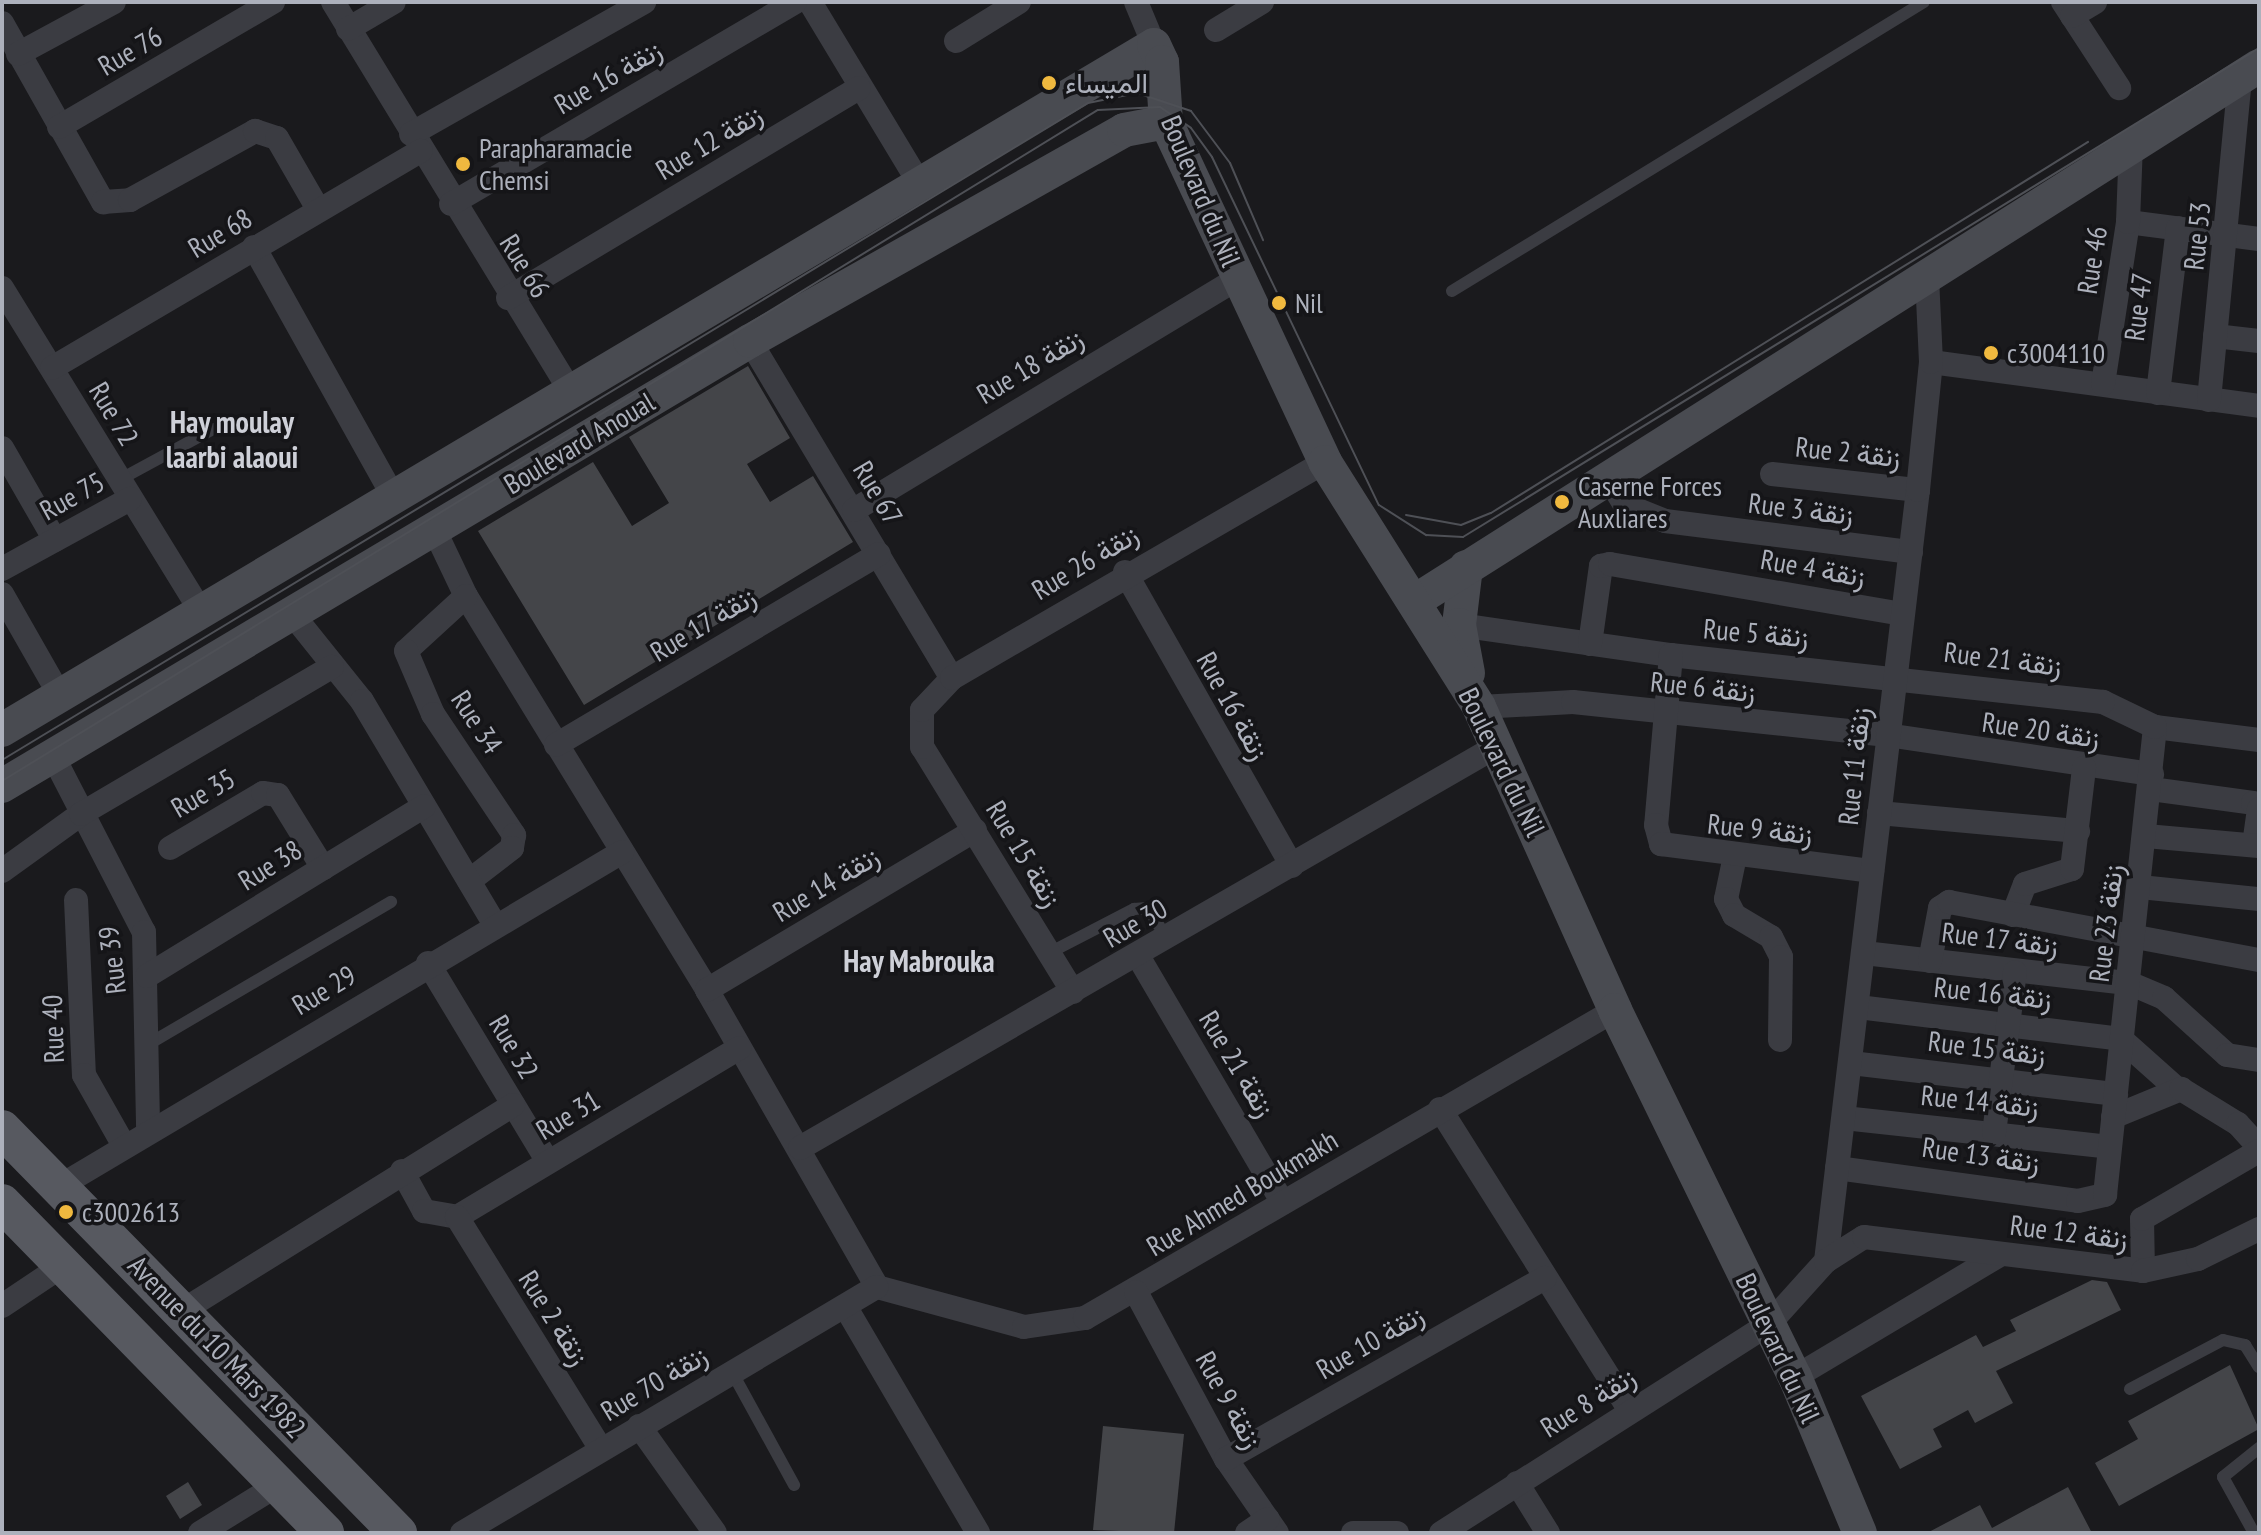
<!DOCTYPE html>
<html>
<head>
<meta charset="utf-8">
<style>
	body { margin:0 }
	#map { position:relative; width:2261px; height:1535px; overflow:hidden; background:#1a1a1d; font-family:"PT Sans Narrow",Vazirmatn,sans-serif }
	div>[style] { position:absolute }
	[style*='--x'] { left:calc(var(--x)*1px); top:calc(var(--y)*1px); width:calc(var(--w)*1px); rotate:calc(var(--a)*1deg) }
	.building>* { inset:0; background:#444549 }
	.lane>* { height:12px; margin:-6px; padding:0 6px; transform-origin:6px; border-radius:6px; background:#3b3c42 }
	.street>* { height:24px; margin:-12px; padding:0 12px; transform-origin:12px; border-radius:12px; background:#3b3c42 }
	.secondary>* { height:34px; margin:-17px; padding:0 17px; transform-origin:17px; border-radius:17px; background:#494b51 }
	.primary>* { height:38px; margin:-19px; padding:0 19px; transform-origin:19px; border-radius:19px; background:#575960 }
	.tram>* { height:2px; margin:-1px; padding:0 1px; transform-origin:1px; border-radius:1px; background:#4e5056 }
	.dots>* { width:22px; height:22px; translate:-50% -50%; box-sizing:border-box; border:4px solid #151518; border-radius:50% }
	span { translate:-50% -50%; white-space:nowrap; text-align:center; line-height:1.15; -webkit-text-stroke:7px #151518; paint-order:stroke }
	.street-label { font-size:28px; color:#adb1bc }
	.poi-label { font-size:28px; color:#adb1bc }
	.left { translate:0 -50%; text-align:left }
	.neighbourhood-label { font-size:30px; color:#ced0d8; font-weight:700 }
	.frame { position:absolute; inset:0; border:4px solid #adb1bc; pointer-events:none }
</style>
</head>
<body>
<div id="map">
	<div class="building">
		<div style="clip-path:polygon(748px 366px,790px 438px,747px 464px,770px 502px,813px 476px,853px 542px,584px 705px,478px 531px,593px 462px,632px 526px,669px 503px,629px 437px)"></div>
		<div style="clip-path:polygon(2092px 1280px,2107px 1282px,2121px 1310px,1996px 1371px,2013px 1403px,1975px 1423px,1968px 1410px,1933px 1429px,1942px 1447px,1900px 1469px,1861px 1396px,1976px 1335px,1983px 1347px,2016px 1331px,2010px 1320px)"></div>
		<div style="clip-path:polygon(2230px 1365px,2259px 1429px,2119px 1506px,2095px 1463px,2138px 1439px,2128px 1421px)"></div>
		<div style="clip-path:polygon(1103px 1426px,1184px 1434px,1174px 1533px,1093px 1530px)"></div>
		<div style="clip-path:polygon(188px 1482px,202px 1505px,180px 1519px,166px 1496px)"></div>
		<div style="clip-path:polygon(2068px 1487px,2092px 1533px,1927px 1533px,1980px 1505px,1992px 1528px)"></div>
	</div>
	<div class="lane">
		<div style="--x:1452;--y:291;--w:553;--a:-31.48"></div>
		<div style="--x:119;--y:480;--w:107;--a:-28.5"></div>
		<div style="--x:1049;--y:953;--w:96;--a:-27.4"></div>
		<div style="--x:1134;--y:909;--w:13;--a:-4"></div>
		<div style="--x:1147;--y:908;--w:36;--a:56"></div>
		<div style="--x:147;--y:1045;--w:283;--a:-30.4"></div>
		<div style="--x:732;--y:1372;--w:129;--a:61.2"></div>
		<div style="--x:2130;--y:1389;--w:105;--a:-27.8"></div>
		<div style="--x:2223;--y:1340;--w:23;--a:13"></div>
		<div style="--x:2245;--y:1345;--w:26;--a:58"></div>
		<div style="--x:2254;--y:1533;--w:64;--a:-119"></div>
		<div style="--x:2223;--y:1477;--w:46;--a:-38.9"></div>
	</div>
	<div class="street">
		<div style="--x:333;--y:2;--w:458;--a:58.6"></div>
		<div style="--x:810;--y:2;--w:217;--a:58.9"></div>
		<div style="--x:1136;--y:2;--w:47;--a:67.3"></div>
		<div style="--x:2063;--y:2;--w:103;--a:56.9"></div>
		<div style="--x:2072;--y:16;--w:27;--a:-31"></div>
		<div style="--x:2;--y:23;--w:206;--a:60.6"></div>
		<div style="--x:103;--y:202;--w:27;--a:-4"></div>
		<div style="--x:130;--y:200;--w:143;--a:-28.9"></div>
		<div style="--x:255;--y:131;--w:23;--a:18"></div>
		<div style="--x:277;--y:138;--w:82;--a:60"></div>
		<div style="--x:348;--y:29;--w:53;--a:-30.4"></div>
		<div style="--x:1216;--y:30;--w:54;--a:-31.3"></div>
		<div style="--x:956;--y:41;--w:74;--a:-31.8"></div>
		<div style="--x:18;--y:54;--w:109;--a:-28.4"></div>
		<div style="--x:59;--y:127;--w:248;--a:-30.3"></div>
		<div style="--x:411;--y:134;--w:268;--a:-29.5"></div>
		<div style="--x:451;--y:204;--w:399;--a:-30.4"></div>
		<div style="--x:2128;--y:222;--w:132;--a:7.4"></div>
		<div style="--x:254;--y:247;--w:287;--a:60.8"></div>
		<div style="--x:2;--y:288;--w:379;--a:58.4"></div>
		<div style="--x:508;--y:298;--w:409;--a:-30.9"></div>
		<div style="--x:2215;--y:336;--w:44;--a:6.5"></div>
		<div style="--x:750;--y:341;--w:393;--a:59.1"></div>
		<div style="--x:1931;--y:362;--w:331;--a:7.6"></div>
		<div style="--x:52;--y:368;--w:428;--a:-30.5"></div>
		<div style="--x:2103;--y:384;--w:164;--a:-81.2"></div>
		<div style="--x:2128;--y:222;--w:78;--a:-87.8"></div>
		<div style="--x:2158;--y:393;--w:166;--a:-83.1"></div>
		<div style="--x:2209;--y:400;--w:324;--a:-84.5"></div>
		<div style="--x:2;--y:448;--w:106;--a:60.1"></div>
		<div style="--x:1772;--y:474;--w:147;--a:6.3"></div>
		<div style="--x:1608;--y:477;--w:33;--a:59"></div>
		<div style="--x:1625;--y:505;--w:43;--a:21.8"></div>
		<div style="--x:1665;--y:521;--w:248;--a:7.2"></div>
		<div style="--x:854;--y:510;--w:449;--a:-31.1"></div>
		<div style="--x:434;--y:529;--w:74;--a:64.5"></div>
		<div style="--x:466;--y:596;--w:462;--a:58.5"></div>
		<div style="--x:707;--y:990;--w:342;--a:60.2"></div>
		<div style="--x:2;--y:569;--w:146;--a:-28.7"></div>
		<div style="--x:1125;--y:572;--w:338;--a:60.4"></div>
		<div style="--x:2;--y:594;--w:115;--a:60.3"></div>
		<div style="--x:466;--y:596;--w:81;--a:137.5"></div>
		<div style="--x:406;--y:651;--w:69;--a:66.8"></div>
		<div style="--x:433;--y:714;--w:146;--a:56.2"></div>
		<div style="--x:514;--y:835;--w:13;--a:99"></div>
		<div style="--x:512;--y:848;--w:54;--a:142.5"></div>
		<div style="--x:293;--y:615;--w:110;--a:51.3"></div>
		<div style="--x:362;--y:701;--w:257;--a:59.3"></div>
		<div style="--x:1459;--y:625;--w:214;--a:8.1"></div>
		<div style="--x:1590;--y:644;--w:79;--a:-82"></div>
		<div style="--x:1601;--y:566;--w:9;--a:-13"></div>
		<div style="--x:1610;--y:564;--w:295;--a:9.7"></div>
		<div style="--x:1479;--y:707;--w:94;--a:-3"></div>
		<div style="--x:1573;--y:702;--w:316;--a:6"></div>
		<div style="--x:1887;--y:735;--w:268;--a:8.4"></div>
		<div style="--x:2155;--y:727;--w:105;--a:7.1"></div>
		<div style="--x:556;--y:745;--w:375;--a:-30.6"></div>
		<div style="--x:53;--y:756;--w:198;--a:62.7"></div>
		<div style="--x:144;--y:932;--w:199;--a:88.8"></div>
		<div style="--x:2151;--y:789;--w:103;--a:7.8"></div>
		<div style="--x:2253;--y:803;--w:8;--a:45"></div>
		<div style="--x:2259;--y:809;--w:36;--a:98"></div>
		<div style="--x:1879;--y:813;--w:200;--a:5.2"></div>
		<div style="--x:2146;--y:836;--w:113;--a:5.1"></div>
		<div style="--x:170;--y:848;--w:108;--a:-30.6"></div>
		<div style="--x:263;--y:793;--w:15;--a:8"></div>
		<div style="--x:278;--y:795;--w:86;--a:58.3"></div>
		<div style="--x:1735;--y:856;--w:44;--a:101.8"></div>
		<div style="--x:1726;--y:899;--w:18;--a:63"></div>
		<div style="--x:1734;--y:915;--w:43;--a:30.7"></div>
		<div style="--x:1771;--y:937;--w:22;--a:63"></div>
		<div style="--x:1781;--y:957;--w:83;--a:90.7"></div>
		<div style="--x:2;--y:871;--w:97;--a:-35.8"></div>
		<div style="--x:81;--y:814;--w:291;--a:-30.4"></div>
		<div style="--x:2140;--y:887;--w:120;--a:5.8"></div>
		<div style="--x:76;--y:900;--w:175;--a:87.4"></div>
		<div style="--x:84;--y:1075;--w:79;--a:60.5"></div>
		<div style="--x:2013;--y:915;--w:33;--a:-69"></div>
		<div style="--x:2025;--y:884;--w:49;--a:-17.7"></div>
		<div style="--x:2072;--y:869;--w:102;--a:-83.2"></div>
		<div style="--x:1864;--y:953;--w:267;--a:6.5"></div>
		<div style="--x:2129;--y:983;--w:38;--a:23"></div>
		<div style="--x:2164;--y:998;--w:85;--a:42.1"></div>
		<div style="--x:2227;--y:1055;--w:32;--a:9"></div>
		<div style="--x:1138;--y:956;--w:286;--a:59.6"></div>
		<div style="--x:1930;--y:961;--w:54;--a:-79.3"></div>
		<div style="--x:1940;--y:908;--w:11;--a:-34"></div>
		<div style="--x:1949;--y:902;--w:315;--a:10.6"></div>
		<div style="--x:428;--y:963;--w:232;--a:58.9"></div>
		<div style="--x:147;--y:976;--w:325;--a:-31.5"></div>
		<div style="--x:707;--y:990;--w:312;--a:-30.8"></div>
		<div style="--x:1073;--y:992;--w:288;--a:-121.6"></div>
		<div style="--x:922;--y:747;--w:37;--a:-90"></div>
		<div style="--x:922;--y:710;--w:44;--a:-46.8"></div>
		<div style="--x:952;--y:678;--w:431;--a:-30.1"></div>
		<div style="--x:1858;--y:1007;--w:265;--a:6.9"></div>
		<div style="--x:2121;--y:1039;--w:74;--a:41.7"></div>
		<div style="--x:1851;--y:1063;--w:267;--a:6.7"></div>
		<div style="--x:1440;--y:1109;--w:357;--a:57.8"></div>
		<div style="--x:2113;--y:1117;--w:74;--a:-22.4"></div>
		<div style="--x:2181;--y:1089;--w:67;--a:31.6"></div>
		<div style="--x:2238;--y:1124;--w:31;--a:48"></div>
		<div style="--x:1844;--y:1118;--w:267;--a:6.2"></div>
		<div style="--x:1994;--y:1133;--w:162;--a:-82.6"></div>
		<div style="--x:800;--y:1148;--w:805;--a:-29.97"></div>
		<div style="--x:1837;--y:1168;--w:243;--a:7.8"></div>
		<div style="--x:2078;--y:1201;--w:28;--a:-13"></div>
		<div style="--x:2105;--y:1195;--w:471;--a:-83.9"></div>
		<div style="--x:2155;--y:727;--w:58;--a:-154.3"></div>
		<div style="--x:2103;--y:702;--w:435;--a:-173.8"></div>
		<div style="--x:1671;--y:655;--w:171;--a:95"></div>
		<div style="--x:1656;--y:825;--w:20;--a:75"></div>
		<div style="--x:1661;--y:844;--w:213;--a:7.3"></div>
		<div style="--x:402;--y:1171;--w:46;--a:61.2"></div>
		<div style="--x:424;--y:1211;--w:34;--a:10"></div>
		<div style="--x:457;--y:1217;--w:329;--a:-30.9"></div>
		<div style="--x:60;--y:1186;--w:654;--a:-30.72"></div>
		<div style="--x:457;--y:1217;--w:273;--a:58.2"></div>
		<div style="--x:1826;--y:1261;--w:776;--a:-83.2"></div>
		<div style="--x:1918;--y:490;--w:129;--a:-84.2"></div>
		<div style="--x:1931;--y:362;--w:85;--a:-92.7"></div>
		<div style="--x:2143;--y:1271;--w:52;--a:-91.1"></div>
		<div style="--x:2142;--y:1219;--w:135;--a:-30.2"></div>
		<div style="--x:877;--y:1287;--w:152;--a:15.2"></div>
		<div style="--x:1024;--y:1327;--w:62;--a:-8.4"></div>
		<div style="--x:1085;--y:1318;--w:613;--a:-30.16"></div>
		<div style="--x:1136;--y:1292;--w:190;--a:61.7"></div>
		<div style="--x:1226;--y:1459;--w:90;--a:55.4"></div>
		<div style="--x:2;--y:1306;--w:76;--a:-33.7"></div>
		<div style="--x:845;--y:1306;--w:263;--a:59.6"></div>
		<div style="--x:182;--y:1311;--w:390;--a:-31.9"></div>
		<div style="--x:1795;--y:1377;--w:240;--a:-30.8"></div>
		<div style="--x:639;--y:1426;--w:131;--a:54.6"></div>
		<div style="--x:1226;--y:1459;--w:367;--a:-29.6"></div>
		<div style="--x:1517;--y:1483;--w:59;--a:58.2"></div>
		<div style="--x:200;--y:1533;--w:89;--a:-31.7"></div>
		<div style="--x:462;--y:1533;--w:482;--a:-30.7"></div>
		<div style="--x:1247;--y:1533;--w:25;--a:-34"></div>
		<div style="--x:1353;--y:1533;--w:44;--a:0"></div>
		<div style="--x:1441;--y:1533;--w:389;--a:-32.5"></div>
		<div style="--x:1769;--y:1324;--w:85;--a:-47.9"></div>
		<div style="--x:1826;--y:1261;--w:45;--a:-32.3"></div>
		<div style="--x:1864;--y:1237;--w:281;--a:6.9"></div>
		<div style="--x:2143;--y:1271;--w:56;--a:-12.3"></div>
		<div style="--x:2198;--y:1259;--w:68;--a:-26.2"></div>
	</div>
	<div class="secondary">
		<div style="--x:1466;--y:567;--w:58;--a:96.9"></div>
		<div style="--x:1459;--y:625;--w:49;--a:79.4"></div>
		<div style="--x:1415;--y:601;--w:999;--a:-32.37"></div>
		<div style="--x:2;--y:730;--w:1340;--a:-30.74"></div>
		<div style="--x:1154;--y:45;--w:19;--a:65"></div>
		<div style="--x:1162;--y:62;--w:60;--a:86.2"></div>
		<div style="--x:1166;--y:122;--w:375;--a:64.9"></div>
		<div style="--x:1325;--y:462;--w:289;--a:57.8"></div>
		<div style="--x:1479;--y:707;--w:332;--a:65.8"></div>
		<div style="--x:1615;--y:1010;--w:409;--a:63.9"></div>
		<div style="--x:1795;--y:1377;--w:169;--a:67.4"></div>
		<div style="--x:2;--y:786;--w:870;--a:-30.75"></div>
		<div style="--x:750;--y:341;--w:429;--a:-29.4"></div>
		<div style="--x:1124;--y:130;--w:43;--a:-10.8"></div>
	</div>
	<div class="primary">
		<div style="--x:2;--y:1129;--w:566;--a:45.57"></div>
		<div style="--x:2;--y:1203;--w:462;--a:45.6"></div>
	</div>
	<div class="tram">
		<div style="--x:1406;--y:515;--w:56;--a:10.3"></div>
		<div style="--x:1461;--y:525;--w:32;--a:-22"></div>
		<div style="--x:1491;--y:513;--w:703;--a:-31.86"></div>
		<div style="--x:2;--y:760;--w:1269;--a:-31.17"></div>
		<div style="--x:1088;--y:103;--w:50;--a:-11.5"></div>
		<div style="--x:1137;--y:93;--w:57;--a:18.4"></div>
		<div style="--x:1191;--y:111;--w:65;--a:53.1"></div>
		<div style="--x:1230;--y:163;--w:84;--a:66.8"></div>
		<div style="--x:2;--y:781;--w:1285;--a:-31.48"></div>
		<div style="--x:1098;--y:110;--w:62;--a:-2.8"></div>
		<div style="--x:1160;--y:107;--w:37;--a:34"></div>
		<div style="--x:1191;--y:128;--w:36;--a:54"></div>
		<div style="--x:1212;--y:157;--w:386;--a:64.4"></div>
		<div style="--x:1379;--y:505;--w:56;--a:32.6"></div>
		<div style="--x:1426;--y:535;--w:37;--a:3"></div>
		<div style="--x:1463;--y:537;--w:934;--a:-31.56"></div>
	</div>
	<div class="dots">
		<div style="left:1049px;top:83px;background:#f0b93f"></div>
		<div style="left:463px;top:164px;background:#f0b93f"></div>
		<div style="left:1279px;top:303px;background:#f0b93f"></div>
		<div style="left:1991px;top:353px;background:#f0b93f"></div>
		<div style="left:1562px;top:502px;background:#f0b93f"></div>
		<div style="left:66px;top:1212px;background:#f0b93f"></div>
	</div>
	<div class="street-label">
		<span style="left:130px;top:51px;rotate:-30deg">Rue 76</span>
		<span style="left:608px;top:77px;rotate:-30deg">Rue 16 زنقة</span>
		<span style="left:709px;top:142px;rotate:-31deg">Rue 12 زنقة</span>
		<span style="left:1201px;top:191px;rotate:67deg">Boulevard du Nil</span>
		<span style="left:220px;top:233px;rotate:-31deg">Rue 68</span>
		<span style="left:2197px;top:236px;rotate:-84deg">Rue 53</span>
		<span style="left:2092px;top:260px;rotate:-81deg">Rue 46</span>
		<span style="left:525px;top:266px;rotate:58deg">Rue 66</span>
		<span style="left:2138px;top:307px;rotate:-83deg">Rue 47</span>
		<span style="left:1030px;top:366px;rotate:-31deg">Rue 18 زنقة</span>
		<span style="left:114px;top:414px;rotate:59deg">Rue 72</span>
		<span style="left:579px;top:443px;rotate:-31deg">Boulevard Anoual</span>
		<span style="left:1848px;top:452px;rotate:6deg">Rue 2 زنقة</span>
		<span style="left:878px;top:493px;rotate:59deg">Rue 67</span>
		<span style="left:72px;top:496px;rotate:-29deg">Rue 75</span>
		<span style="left:1801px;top:509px;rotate:7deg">Rue 3 زنقة</span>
		<span style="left:1085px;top:562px;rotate:-31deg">Rue 26 زنقة</span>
		<span style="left:1813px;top:568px;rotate:10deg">Rue 4 زنقة</span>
		<span style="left:703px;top:624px;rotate:-31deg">Rue 17 زنقة</span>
		<span style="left:1756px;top:633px;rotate:5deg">Rue 5 زنقة</span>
		<span style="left:2003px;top:659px;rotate:7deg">Rue 21 زنقة</span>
		<span style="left:1703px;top:687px;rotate:6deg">Rue 6 زنقة</span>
		<span style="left:1233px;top:706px;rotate:61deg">Rue 16 زنقة</span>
		<span style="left:477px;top:722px;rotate:57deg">Rue 34</span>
		<span style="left:2041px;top:730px;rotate:8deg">Rue 20 زنقة</span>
		<span style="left:1502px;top:762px;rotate:64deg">Boulevard du Nil</span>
		<span style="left:1854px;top:766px;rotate:-84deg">Rue 11 زنقة</span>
		<span style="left:203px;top:793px;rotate:-30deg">Rue 35</span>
		<span style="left:1760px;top:829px;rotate:6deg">Rue 9 زنقة</span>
		<span style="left:1024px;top:854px;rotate:59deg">Rue 15 زنقة</span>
		<span style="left:270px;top:865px;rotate:-32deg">Rue 38</span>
		<span style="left:826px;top:884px;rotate:-31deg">Rue 14 زنقة</span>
		<span style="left:1135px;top:923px;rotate:-30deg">Rue 30</span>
		<span style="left:2106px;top:923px;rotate:-83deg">Rue 23 زنقة</span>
		<span style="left:2000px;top:939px;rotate:7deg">Rue 17 زنقة</span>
		<span style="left:112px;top:960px;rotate:-97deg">Rue 39</span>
		<span style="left:324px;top:990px;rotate:-31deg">Rue 29</span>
		<span style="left:1993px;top:993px;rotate:6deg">Rue 16 زنقة</span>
		<span style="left:53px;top:1029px;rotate:-92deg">Rue 40</span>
		<span style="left:514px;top:1047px;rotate:59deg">Rue 32</span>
		<span style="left:1987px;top:1048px;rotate:7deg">Rue 15 زنقة</span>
		<span style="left:1237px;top:1064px;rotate:59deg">Rue 21 زنقة</span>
		<span style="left:1980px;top:1101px;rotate:6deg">Rue 14 زنقة</span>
		<span style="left:568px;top:1115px;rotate:-31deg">Rue 31</span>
		<span style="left:1981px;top:1155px;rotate:8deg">Rue 13 زنقة</span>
		<span style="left:1242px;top:1193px;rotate:-31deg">Rue Ahmed Boukmakh</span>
		<span style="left:2069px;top:1232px;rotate:7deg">Rue 12 زنقة</span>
		<span style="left:554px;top:1318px;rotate:58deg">Rue 2 زنقة</span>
		<span style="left:1370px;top:1342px;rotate:-30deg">Rue 10 زنقة</span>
		<span style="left:217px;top:1347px;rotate:46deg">Avenue du 10 Mars 1982</span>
		<span style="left:1778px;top:1348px;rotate:65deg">Boulevard du Nil</span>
		<span style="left:654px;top:1383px;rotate:-31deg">Rue 70 زنقة</span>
		<span style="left:1229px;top:1400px;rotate:61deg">Rue 9 زنقة</span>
		<span style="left:1588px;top:1402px;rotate:-32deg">Rue 8 زنقة</span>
	</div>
	<div class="poi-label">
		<span class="left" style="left:1065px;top:83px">الميساء</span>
		<span class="left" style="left:479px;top:164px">Parapharamacie<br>Chemsi</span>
		<span class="left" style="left:1295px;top:303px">Nil</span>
		<span class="left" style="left:2007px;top:353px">c3004110</span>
		<span class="left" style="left:1578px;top:502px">Caserne Forces<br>Auxliares</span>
		<span class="left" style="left:82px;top:1212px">c3002613</span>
	</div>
	<div class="neighbourhood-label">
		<span style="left:232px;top:439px">Hay moulay<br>laarbi alaoui</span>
		<span style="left:919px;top:961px">Hay Mabrouka</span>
	</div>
	<div class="frame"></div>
</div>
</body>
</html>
